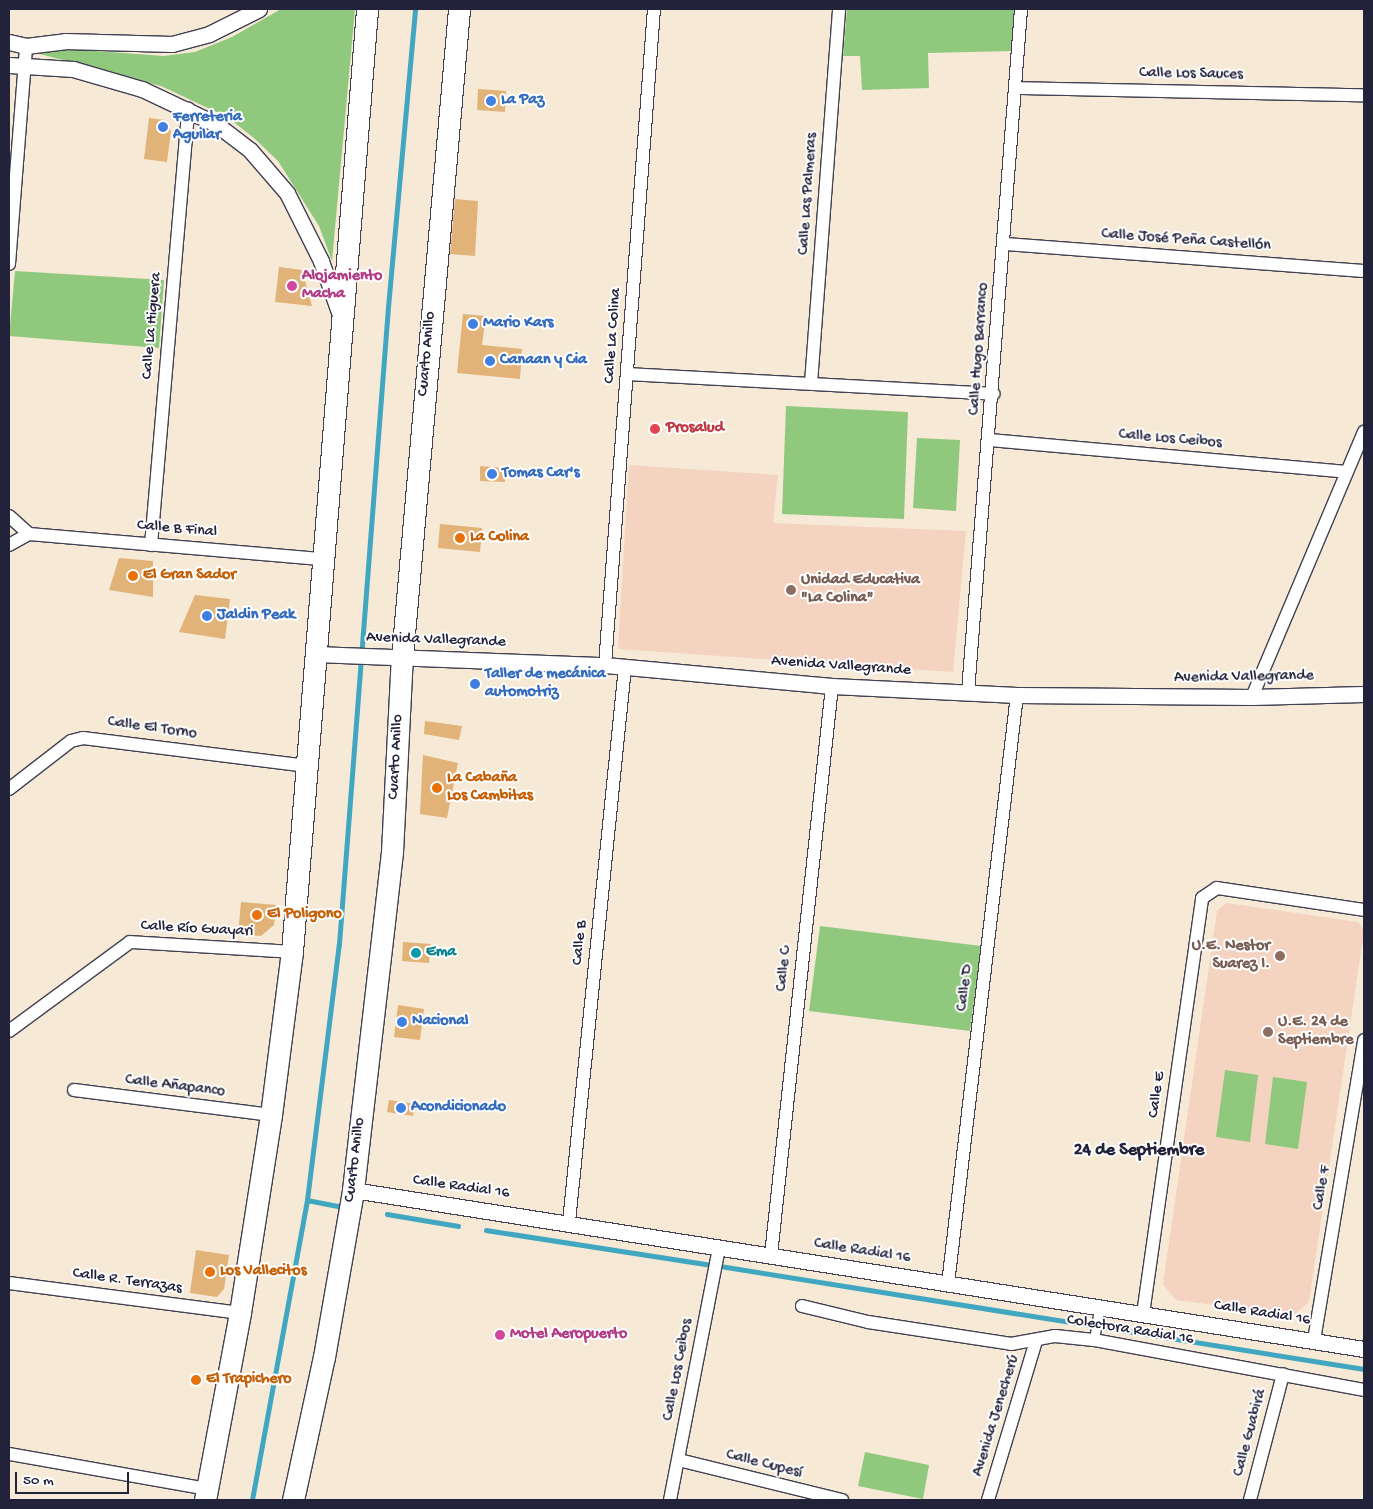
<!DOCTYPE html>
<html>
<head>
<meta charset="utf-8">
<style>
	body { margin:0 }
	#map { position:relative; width:1373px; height:1509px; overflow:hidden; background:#f6e9d5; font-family:"Gochi Hand",sans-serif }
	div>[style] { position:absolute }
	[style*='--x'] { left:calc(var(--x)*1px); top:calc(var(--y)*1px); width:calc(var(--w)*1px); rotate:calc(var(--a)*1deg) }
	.built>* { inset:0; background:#f4d3c0 }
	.green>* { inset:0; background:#90c97d }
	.stream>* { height:4.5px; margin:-2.25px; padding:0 2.25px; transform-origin:2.25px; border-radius:2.25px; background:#41a7c1 }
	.building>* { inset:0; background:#e2b379 }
	.roads { filter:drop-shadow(1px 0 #424052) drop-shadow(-1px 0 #424052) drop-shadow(0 1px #424052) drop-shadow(0 -1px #424052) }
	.pedestrian>* { height:9px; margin:-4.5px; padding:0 4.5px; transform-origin:4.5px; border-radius:4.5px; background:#fff }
	.minor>* { height:12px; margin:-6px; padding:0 6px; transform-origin:6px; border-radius:6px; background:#fff }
	.tertiary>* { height:15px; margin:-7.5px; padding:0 7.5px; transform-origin:7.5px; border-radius:7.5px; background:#fff }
	.trunk>* { height:21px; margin:-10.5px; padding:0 10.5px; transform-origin:10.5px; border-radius:10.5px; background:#fff }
	.dots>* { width:14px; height:14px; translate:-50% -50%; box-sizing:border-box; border:2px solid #fff; border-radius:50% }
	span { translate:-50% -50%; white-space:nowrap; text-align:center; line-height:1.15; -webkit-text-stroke:4px #fff; paint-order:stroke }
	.street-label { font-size:16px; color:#22223b }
	.shop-label { font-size:16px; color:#366cbe; font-weight:700 }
	.left { translate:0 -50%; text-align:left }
	.hotel-label { font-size:16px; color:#b23c85; font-weight:700 }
	.health-label { font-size:16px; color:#be3a42; font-weight:700 }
	.food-label { font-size:16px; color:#c56008; font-weight:700 }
	.education-label { font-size:16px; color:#785e54; font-weight:700 }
	.right { translate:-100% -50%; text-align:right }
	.culture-label { font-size:16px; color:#0d838f; font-weight:700 }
	.neighbourhood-label { font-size:18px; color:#22223b; font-weight:700 }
	.frame { position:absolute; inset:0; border:10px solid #22223b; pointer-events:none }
	.scale { position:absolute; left:15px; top:1472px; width:114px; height:22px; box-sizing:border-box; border:2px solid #22223b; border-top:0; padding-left:6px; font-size:15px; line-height:18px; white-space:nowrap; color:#22223b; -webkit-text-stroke:4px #fff; paint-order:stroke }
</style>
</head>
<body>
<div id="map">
	<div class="built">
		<div style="clip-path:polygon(629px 465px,778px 475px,773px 523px,966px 531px,953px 672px,618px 649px)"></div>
		<div style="clip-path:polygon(1226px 903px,1358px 922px,1364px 931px,1309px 1302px,1294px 1315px,1176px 1300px,1163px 1284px,1217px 911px)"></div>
	</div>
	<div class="green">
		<div style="clip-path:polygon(281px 9px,355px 9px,332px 261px,319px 226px,278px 161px,254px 138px,227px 117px,161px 86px,40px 54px,27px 46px,164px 56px,195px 52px,232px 37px)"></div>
		<div style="clip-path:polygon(847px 9px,1015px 9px,1012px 51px,928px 53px,929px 88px,862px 90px,860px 56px,843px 56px)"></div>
		<div style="clip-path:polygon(15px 271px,164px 280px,159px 348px,9px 336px)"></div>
		<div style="clip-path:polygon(786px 406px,908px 412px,904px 519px,782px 514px)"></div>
		<div style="clip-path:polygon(917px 438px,960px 440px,956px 511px,913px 508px)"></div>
		<div style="clip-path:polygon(820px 926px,981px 946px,970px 1031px,809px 1011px)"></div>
		<div style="clip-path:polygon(1225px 1070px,1258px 1075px,1250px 1142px,1216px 1137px)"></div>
		<div style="clip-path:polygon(1273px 1077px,1307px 1082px,1298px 1149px,1265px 1144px)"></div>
		<div style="clip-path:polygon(865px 1452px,929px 1465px,923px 1499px,858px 1486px)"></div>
	</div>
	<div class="stream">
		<div style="--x:307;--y:1200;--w:31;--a:11"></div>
		<div style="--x:387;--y:1214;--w:72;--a:9.6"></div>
		<div style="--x:486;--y:1230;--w:228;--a:8.8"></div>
		<div style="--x:720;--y:1266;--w:652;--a:9.09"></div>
		<div style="--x:252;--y:1500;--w:305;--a:-79.6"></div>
		<div style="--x:307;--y:1200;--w:258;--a:-82.9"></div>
		<div style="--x:339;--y:944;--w:639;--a:-85.6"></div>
		<div style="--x:388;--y:307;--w:299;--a:-84.8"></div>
	</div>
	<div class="building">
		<div style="clip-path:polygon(478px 89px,506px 91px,505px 112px,477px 110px)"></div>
		<div style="clip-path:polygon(149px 118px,165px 120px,171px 131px,167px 162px,144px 159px)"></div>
		<div style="clip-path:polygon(455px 199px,478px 201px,475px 256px,450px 254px)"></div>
		<div style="clip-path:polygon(279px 267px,302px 270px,312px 306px,275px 302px)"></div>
		<div style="clip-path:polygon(463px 314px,486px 316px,482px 345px,522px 349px,520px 379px,457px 373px)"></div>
		<div style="clip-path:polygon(480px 466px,505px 468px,505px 482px,480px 481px)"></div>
		<div style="clip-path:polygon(440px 524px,482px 528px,480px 552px,438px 548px)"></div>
		<div style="clip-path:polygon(119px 558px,153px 561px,153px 597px,109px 590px)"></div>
		<div style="clip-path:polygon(195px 595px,230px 599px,225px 639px,179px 632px)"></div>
		<div style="clip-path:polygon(425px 721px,462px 726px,459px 740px,424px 734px)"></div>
		<div style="clip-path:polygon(423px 755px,458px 763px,447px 818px,420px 814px)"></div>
		<div style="clip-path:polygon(241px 902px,276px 905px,274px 925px,261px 936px,238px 934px)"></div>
		<div style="clip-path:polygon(403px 942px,431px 944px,429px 963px,402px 961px)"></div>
		<div style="clip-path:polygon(398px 1005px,424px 1009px,420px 1040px,394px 1037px)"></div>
		<div style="clip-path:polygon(389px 1100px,415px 1104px,413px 1116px,387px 1112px)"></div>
		<div style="clip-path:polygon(196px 1250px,229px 1255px,224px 1289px,217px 1297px,190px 1293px)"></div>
	</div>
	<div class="roads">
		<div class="pedestrian">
			<div style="--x:1094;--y:1340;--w:33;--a:-81"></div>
		</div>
		<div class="minor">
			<div style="--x:1016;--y:88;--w:348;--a:1.2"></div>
			<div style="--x:1005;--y:244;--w:360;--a:4.3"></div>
			<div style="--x:9;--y:264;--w:219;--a:-85.5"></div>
			<div style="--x:628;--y:374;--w:366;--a:3.1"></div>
			<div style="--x:811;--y:383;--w:375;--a:-85.7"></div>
			<div style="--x:990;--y:440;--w:358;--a:5.1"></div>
			<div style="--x:9;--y:516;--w:27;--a:42"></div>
			<div style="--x:9;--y:545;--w:23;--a:-29"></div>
			<div style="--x:29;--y:534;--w:295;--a:4.9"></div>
			<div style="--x:151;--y:545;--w:438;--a:-85.1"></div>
			<div style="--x:605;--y:665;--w:658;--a:-85.73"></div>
			<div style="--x:968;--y:692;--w:685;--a:-85.56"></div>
			<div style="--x:1252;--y:697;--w:288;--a:-67.1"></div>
			<div style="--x:9;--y:789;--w:78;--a:-37.7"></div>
			<div style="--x:71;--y:741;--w:12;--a:-14"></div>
			<div style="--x:83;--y:738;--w:226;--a:7.1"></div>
			<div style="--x:9;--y:1031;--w:150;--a:-36.3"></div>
			<div style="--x:130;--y:942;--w:162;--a:3.5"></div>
			<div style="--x:74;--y:1090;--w:199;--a:7.2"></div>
			<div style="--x:569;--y:1222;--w:558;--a:-84.24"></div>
			<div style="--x:771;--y:1255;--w:572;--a:-83.88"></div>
			<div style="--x:9;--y:1283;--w:233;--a:7.4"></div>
			<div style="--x:948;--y:1284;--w:593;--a:-83.32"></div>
			<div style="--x:802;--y:1306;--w:68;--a:13.6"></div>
			<div style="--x:868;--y:1322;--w:145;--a:8.7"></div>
			<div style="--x:1011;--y:1344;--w:45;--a:-10.3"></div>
			<div style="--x:1055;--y:1336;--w:39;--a:6"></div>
			<div style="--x:1094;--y:1340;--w:275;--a:10.5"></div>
			<div style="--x:1143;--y:1314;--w:420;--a:-81.9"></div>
			<div style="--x:1202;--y:898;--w:18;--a:-34"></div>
			<div style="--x:1217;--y:888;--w:149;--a:8.5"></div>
			<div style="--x:1314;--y:1340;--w:304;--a:-80.5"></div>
			<div style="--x:9;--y:1454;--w:202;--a:10"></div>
			<div style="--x:679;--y:1460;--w:168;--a:13.8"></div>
			<div style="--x:670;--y:1500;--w:258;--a:-79"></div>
			<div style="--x:988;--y:1500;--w:166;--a:-73.2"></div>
			<div style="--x:1250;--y:1500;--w:130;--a:-75.3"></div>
		</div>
		<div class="tertiary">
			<div style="--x:9;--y:42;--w:17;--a:13"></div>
			<div style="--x:26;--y:46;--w:39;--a:-7"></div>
			<div style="--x:65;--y:41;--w:107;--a:1.6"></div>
			<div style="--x:172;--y:44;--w:38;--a:-15"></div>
			<div style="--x:209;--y:34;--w:56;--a:-26.6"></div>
			<div style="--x:9;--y:65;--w:64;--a:3.6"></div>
			<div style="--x:73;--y:69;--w:72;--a:16.2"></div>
			<div style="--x:142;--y:89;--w:82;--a:25.3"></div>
			<div style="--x:216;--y:124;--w:43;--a:37.4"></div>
			<div style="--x:250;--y:150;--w:57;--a:49.3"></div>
			<div style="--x:287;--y:193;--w:76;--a:63.4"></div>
			<div style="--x:321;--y:261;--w:57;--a:70.6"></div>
			<div style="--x:315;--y:654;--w:290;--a:2.2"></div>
			<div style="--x:605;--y:665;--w:228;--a:5.3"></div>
			<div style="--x:832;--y:686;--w:185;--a:2.8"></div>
			<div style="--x:1017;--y:695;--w:235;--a:0.5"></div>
			<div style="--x:1252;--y:697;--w:112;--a:-1.5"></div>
			<div style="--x:353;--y:1190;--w:1023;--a:8.94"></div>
		</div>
		<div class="trunk">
			<div style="--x:205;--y:1500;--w:190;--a:-79.4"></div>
			<div style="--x:240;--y:1313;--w:200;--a:-81.1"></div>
			<div style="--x:271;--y:1115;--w:164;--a:-82.7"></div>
			<div style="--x:292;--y:952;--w:946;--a:-85.45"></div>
			<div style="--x:293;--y:1500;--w:146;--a:-77.8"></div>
			<div style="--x:324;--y:1357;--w:169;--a:-80.1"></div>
			<div style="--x:353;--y:1190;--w:270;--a:-83.4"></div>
			<div style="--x:384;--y:922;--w:70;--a:-83.5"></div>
			<div style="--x:392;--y:852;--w:195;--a:-87.1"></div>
			<div style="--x:402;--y:657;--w:651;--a:-84.97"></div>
		</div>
	</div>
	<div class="dots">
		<div style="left:491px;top:101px;background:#3f7fe0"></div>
		<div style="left:163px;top:127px;background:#3f7fe0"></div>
		<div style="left:292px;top:286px;background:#d1479c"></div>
		<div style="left:473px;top:324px;background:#3f7fe0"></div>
		<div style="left:490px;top:361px;background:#3f7fe0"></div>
		<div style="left:655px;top:429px;background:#e0444e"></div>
		<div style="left:492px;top:474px;background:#3f7fe0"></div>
		<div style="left:460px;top:538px;background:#e8710a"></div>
		<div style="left:133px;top:576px;background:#e8710a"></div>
		<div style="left:791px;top:590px;background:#8d6e63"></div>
		<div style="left:207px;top:616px;background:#3f7fe0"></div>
		<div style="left:475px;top:684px;background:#3f7fe0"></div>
		<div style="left:437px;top:788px;background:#e8710a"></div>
		<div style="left:257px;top:915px;background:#e8710a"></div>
		<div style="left:416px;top:953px;background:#0f9aa8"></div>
		<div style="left:1280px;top:956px;background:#8d6e63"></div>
		<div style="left:402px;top:1022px;background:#3f7fe0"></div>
		<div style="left:1268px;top:1032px;background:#8d6e63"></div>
		<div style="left:401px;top:1108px;background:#3f7fe0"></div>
		<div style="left:210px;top:1272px;background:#e8710a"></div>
		<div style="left:500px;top:1335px;background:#d1479c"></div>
		<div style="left:196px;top:1380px;background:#e8710a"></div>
	</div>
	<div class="street-label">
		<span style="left:1191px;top:75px;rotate:1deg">Calle Los Sauces</span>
		<span style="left:809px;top:194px;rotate:-86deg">Calle Las Palmeras</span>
		<span style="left:1186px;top:241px;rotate:4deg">Calle José Peña Castellón</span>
		<span style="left:153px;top:326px;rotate:-85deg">Calle La Higuera</span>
		<span style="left:614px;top:336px;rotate:-86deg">Calle La Colina</span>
		<span style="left:980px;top:349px;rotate:-86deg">Calle Hugo Barranco</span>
		<span style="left:428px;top:354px;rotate:-85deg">Cuarto Anillo</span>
		<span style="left:1170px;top:440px;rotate:5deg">Calle Los Ceibos</span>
		<span style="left:177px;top:530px;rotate:5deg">Calle B Final</span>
		<span style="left:436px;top:641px;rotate:2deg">Avenida Vallegrande</span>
		<span style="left:841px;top:667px;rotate:4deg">Avenida Vallegrande</span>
		<span style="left:1244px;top:678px;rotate:-1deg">Avenida Vallegrande</span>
		<span style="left:152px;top:729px;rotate:8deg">Calle El Torno</span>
		<span style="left:397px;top:757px;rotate:-87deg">Cuarto Anillo</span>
		<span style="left:197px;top:930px;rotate:3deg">Calle Río Guayari</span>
		<span style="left:581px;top:943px;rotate:-84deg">Calle B</span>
		<span style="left:785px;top:969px;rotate:-84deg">Calle C</span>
		<span style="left:966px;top:988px;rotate:-83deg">Calle D</span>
		<span style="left:175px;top:1087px;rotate:7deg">Calle Añapanco</span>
		<span style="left:1158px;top:1095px;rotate:-82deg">Calle E</span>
		<span style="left:356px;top:1160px;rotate:-83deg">Cuarto Anillo</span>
		<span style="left:461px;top:1188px;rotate:8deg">Calle Radial 16</span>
		<span style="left:1323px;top:1188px;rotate:-81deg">Calle F</span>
		<span style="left:862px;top:1252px;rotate:9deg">Calle Radial 16</span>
		<span style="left:127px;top:1282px;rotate:8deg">Calle R. Terrazas</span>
		<span style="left:1262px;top:1314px;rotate:9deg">Calle Radial 16</span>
		<span style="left:1130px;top:1331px;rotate:9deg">Colectora Radial 16</span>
		<span style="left:679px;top:1370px;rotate:-79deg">Calle Los Ceibos</span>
		<span style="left:997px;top:1416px;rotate:-73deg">Avenida Jenecherú</span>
		<span style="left:1251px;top:1433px;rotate:-75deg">Calle Guabirá</span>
		<span style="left:764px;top:1465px;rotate:14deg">Calle Cupesí</span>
	</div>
	<div class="shop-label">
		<span class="left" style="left:501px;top:101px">La Paz</span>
		<span class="left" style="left:173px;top:127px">Ferreteria<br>Aguilar</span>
		<span class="left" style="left:483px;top:324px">Mario Kars</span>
		<span class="left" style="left:500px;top:361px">Canaan y Cia</span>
		<span class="left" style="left:502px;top:474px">Tomas Car's</span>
		<span class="left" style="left:217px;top:616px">Jaldin Peak</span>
		<span class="left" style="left:485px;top:684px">Taller de mecánica<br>automotriz</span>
		<span class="left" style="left:412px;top:1022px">Nacional</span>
		<span class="left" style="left:411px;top:1108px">Acondicionado</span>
	</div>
	<div class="hotel-label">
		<span class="left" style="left:302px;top:286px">Alojamiento<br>Macha</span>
		<span class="left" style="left:510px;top:1335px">Motel Aeropuerto</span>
	</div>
	<div class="health-label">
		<span class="left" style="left:666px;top:429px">Prosalud</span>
	</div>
	<div class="food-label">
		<span class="left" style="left:470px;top:538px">La Colina</span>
		<span class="left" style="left:143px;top:576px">El Gran Sador</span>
		<span class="left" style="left:447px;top:788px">La Cabaña<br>Los Cambitas</span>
		<span class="left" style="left:267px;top:915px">El Poligono</span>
		<span class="left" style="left:220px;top:1272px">Los Vallecitos</span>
		<span class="left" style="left:206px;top:1380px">El Trapichero</span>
	</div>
	<div class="education-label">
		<span class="left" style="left:801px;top:590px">Unidad Educativa<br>"La Colina"</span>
		<span class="right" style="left:1270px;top:956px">U.E. Nestor<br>Suarez I.</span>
		<span class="left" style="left:1278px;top:1032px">U.E. 24 de<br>Septiembre</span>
	</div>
	<div class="culture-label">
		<span class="left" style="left:426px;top:953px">Ema</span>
	</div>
	<div class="neighbourhood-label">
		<span style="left:1139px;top:1151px">24 de Septiembre</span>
	</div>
	<div class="frame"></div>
	<div class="scale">50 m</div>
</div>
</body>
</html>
